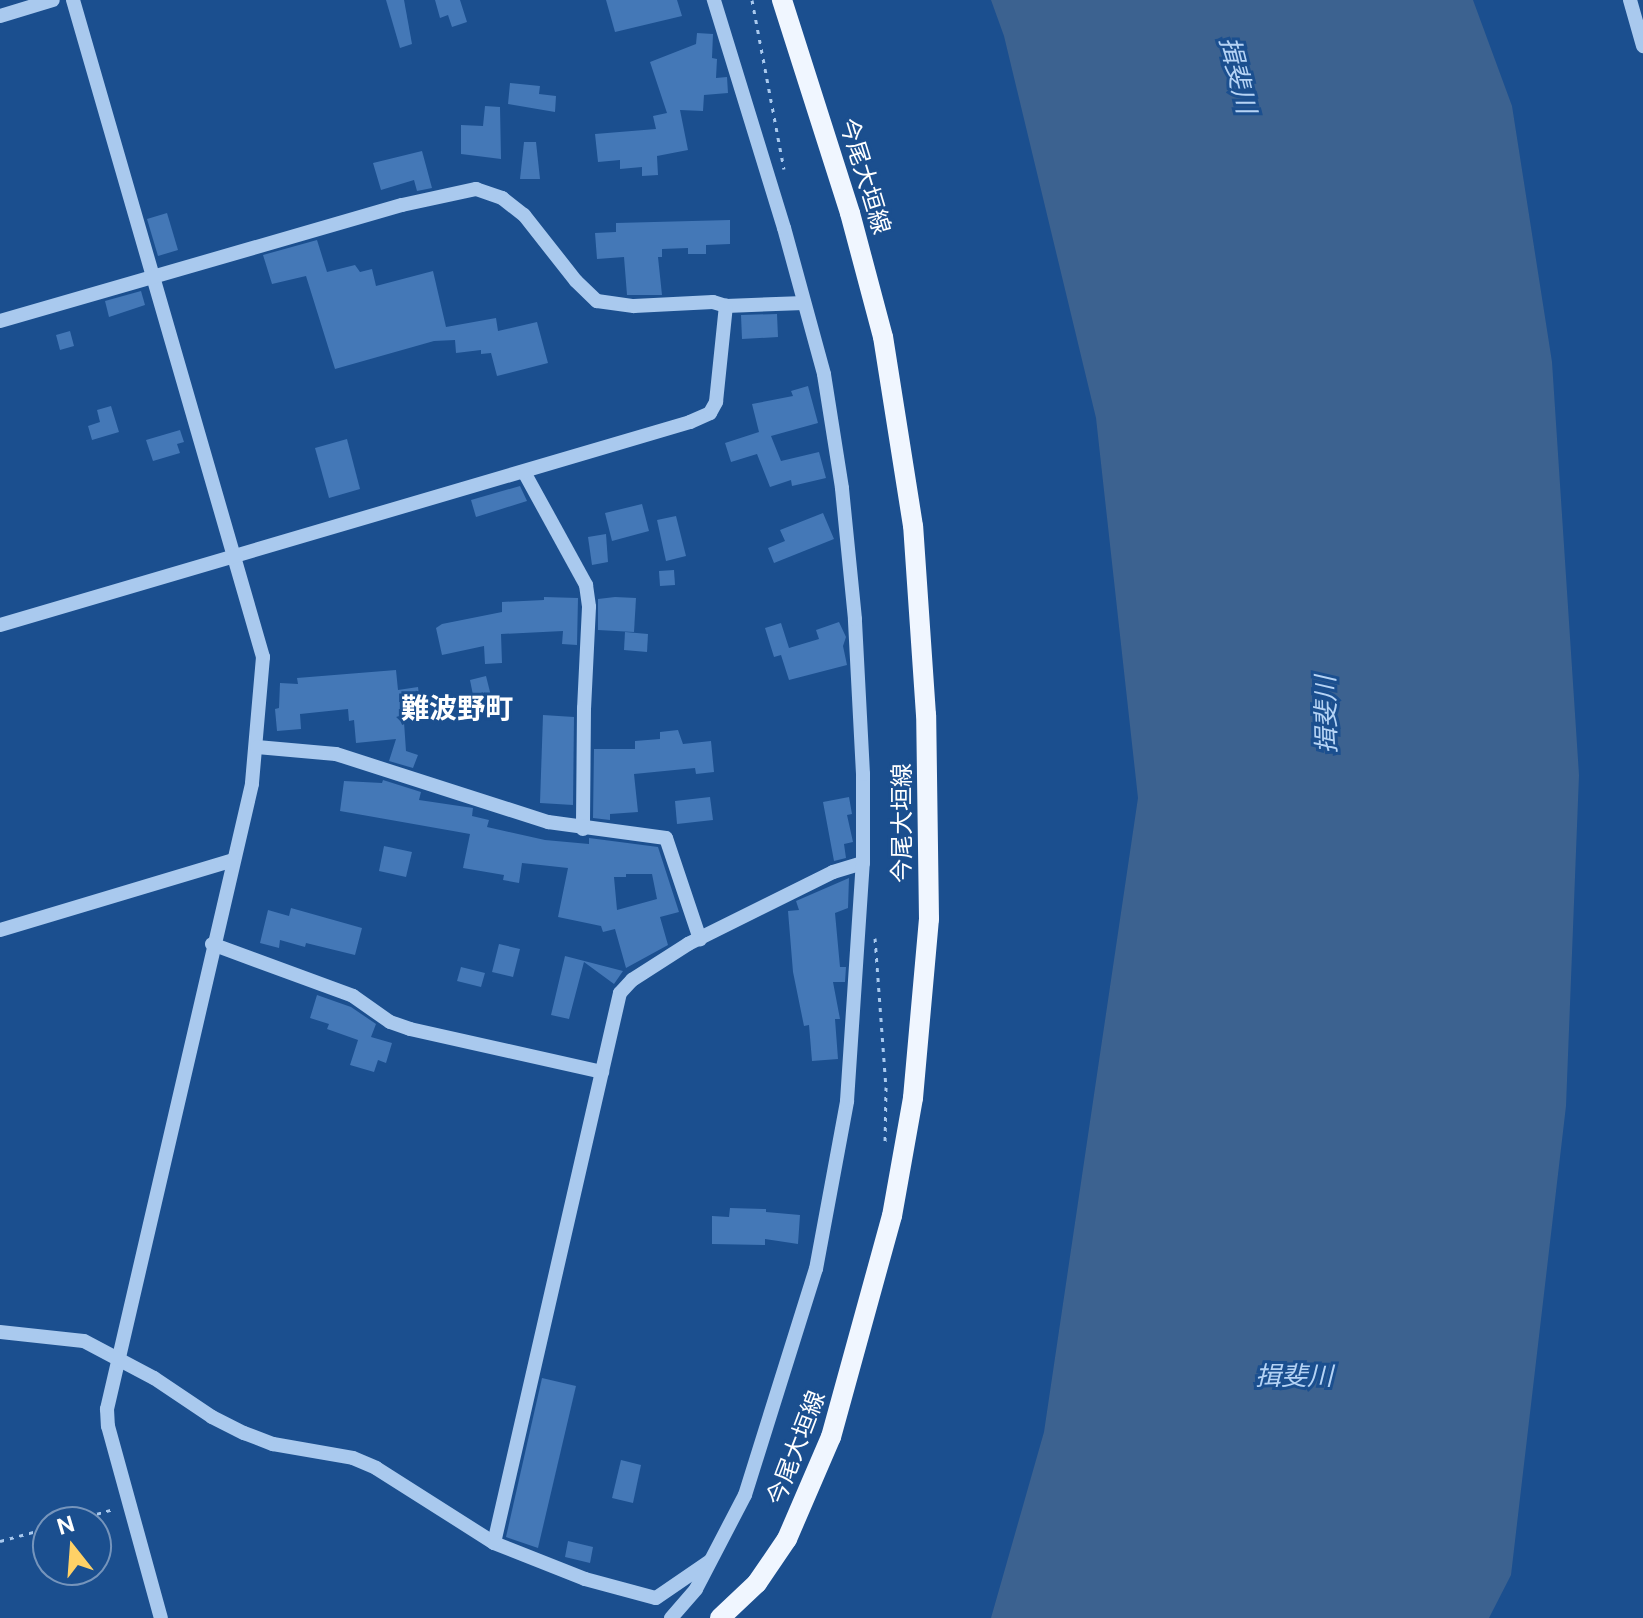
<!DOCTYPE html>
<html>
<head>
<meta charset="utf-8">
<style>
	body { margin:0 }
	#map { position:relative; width:1643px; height:1618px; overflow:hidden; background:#1b4f8f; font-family:"Public Sans","Noto Sans JP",sans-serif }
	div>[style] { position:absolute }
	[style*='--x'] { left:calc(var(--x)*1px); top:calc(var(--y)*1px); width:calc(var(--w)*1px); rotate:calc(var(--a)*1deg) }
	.water>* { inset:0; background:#3c6290 }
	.building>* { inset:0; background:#4478b7 }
	.path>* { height:3px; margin-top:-1.5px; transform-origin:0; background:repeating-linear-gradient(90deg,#a9c9ee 0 4px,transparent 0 10px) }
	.minor>* { height:14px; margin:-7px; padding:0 7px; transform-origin:7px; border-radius:7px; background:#a9c9ee }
	.major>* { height:20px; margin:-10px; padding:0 10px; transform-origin:10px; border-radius:10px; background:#f0f6ff }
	span { translate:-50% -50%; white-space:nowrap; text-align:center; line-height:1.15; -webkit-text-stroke:6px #1b4f8f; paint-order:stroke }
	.street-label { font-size:24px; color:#fff }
	.water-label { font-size:26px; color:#b5d3f5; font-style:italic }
	.quarter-label { font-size:28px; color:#fff; font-weight:700 }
	.north { position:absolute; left:32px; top:1506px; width:80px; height:80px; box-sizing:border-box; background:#1b4f8f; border:2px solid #7695bc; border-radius:50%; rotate:343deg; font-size:22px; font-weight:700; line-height:32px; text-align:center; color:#fff }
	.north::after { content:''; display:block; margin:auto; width:28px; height:36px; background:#ffd166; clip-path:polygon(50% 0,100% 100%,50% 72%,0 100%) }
</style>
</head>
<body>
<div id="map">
	<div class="water">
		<div style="clip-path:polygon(991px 0,1473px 0,1512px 106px,1552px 362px,1579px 775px,1566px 1106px,1511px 1575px,1489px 1618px,991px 1618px,1044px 1432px,1138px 798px,1096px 418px,1004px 36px)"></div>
	</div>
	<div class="building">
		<div style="clip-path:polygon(386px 0,404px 0,412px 44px,400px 48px)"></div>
		<div style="clip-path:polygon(435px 0,460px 0,467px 22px,452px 27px,448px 15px,440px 18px)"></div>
		<div style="clip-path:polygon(606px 0,677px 0,682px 16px,615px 32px)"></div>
		<div style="clip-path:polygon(697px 33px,713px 34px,712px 58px,717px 59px,716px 78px,727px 77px,728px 93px,704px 95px,703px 111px,680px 110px,688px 150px,657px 156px,658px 175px,642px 176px,642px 167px,620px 169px,620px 160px,598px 162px,595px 134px,656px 129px,653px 116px,667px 113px,650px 62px,696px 44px)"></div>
		<div style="clip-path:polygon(510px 83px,540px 86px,539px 94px,556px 96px,555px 112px,508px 104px)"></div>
		<div style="clip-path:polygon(485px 106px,500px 107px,501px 159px,461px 154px,461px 125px,483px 126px)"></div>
		<div style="clip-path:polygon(524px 142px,536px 142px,540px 179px,520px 179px)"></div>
		<div style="clip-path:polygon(422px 151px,432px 188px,417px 191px,414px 180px,381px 190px,373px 163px)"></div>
		<div style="clip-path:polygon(167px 213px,178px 250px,158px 256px,147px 219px)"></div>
		<div style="clip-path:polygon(730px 220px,730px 244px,706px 245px,706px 254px,688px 254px,688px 248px,662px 249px,662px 257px,658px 257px,662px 295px,627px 295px,624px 257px,597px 259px,595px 233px,616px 232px,616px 223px)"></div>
		<div style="clip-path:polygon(317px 240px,327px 272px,355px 265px,360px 272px,372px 269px,376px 286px,433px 271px,446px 327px,496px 318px,498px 331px,537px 322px,548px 363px,497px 376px,491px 353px,481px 354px,481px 350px,456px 353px,455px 340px,434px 341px,335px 369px,306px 276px,272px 284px,263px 255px)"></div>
		<div style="clip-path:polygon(141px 291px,145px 305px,109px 317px,105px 301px)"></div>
		<div style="clip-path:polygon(777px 314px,778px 337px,742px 339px,741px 315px)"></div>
		<div style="clip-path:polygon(70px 331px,74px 346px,60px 350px,56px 335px)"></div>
		<div style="clip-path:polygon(808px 386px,818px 423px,771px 436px,781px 461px,819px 452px,826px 478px,792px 486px,791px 480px,770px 487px,757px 454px,731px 462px,725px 443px,759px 432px,752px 404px,793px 396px,791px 391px)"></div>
		<div style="clip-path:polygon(111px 406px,119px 432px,92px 440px,88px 426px,100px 422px,97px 410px)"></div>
		<div style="clip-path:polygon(180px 430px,184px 442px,177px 444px,180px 453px,153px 461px,146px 440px)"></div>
		<div style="clip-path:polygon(347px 439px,360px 489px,329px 498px,315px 448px)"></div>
		<div style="clip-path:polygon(520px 486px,527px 501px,476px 517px,471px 500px)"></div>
		<div style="clip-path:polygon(642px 504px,649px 531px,612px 541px,605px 513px)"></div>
		<div style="clip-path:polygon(823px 513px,834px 539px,774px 563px,768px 548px,785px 541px,780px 530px)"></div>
		<div style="clip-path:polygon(676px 516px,686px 556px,666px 561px,657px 520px)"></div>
		<div style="clip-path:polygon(606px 534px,608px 562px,592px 565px,588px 537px)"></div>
		<div style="clip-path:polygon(674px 570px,675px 585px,660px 586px,659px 571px)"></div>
		<div style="clip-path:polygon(544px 597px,578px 598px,577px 645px,562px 644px,563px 631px,501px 634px,502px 663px,485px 664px,484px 646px,442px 655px,436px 628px,442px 624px,502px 612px,502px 602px,544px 600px)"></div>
		<div style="clip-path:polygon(615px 597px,636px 598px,634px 632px,598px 630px,598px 599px)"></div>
		<div style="clip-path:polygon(839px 622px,846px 637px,843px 646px,847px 665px,789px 680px,781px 655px,774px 657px,765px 628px,781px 623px,789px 648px,819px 639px,816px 630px)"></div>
		<div style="clip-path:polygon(625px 632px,648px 634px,647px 652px,624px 650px)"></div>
		<div style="clip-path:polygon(396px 670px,398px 690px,418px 687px,422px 719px,404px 722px,406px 751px,418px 755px,413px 768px,389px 761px,396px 739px,356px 743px,354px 720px,349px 721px,348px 709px,300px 714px,301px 729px,277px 731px,275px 709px,279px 708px,280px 683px,298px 684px,297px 678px)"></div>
		<div style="clip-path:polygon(486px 676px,491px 696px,474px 700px,470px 680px)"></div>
		<div style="clip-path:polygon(543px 715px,574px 717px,573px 805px,540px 803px)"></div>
		<div style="clip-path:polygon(678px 730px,683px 744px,711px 741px,714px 772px,696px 774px,695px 768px,634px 774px,638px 812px,610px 814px,610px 820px,593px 818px,594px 749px,635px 749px,635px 741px,660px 739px,660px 732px)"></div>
		<div style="clip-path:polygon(evenodd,383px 780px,421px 792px,419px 800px,473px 808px,472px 816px,489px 820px,487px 827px,545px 840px,589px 844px,589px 838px,658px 847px,679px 912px,660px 917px,668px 945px,626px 968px,615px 929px,603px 932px,601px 926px,558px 917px,568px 868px,522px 863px,519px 883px,503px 880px,504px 875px,463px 868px,470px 834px,340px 811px,344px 781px,382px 783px,383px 780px,626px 874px,652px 874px,657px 899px,617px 910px,614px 877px,626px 877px,626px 874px)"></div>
		<div style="clip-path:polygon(710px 797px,713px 820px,677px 824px,675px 801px)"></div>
		<div style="clip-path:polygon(849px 797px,852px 814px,847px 815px,853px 842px,844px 844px,846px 858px,834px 861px,823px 802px)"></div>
		<div style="clip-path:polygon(384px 846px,412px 852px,406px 877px,379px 871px)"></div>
		<div style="clip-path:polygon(849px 878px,848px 908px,835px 913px,840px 967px,846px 967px,845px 982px,833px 982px,840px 1019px,835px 1019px,838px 1059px,812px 1061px,809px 1025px,804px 1026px,793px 972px,788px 911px,799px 910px,796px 901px)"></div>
		<div style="clip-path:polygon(291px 908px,362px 928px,355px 955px,306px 943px,305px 947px,280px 940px,279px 948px,260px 943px,268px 910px,289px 916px)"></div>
		<div style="clip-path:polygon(499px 944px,520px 949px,513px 977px,492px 972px)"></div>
		<div style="clip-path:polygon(565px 956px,623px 971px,614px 984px,584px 962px,569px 1019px,551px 1015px)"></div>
		<div style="clip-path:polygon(461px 967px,485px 973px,481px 987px,457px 981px)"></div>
		<div style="clip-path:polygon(317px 995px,351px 1007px,376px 1024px,371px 1037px,392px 1043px,386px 1063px,378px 1060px,374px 1072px,350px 1065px,358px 1040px,327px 1029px,329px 1024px,310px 1018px)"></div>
		<div style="clip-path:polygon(730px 1208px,766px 1209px,766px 1212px,800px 1215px,798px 1244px,765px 1239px,765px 1245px,712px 1244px,712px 1216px,729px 1217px)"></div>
		<div style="clip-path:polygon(542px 1378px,576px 1386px,538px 1548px,506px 1537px)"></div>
		<div style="clip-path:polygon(621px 1460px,641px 1465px,633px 1503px,612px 1498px)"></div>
		<div style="clip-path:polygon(568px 1541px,593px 1547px,590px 1563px,565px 1557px)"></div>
	</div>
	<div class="path">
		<div style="--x:752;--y:0;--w:172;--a:79.3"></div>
		<div style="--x:875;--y:938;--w:149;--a:85.8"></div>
		<div style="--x:886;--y:1087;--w:55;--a:91"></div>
		<div style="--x:68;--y:1522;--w:48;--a:-15.8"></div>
		<div style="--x:0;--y:1541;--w:50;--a:-15.2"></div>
	</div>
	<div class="minor">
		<div style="--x:73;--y:0;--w:684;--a:73.87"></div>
		<div style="--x:263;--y:657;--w:127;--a:95"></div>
		<div style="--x:252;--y:784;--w:642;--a:103.06"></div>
		<div style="--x:107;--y:1409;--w:17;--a:87"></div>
		<div style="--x:108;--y:1426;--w:199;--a:74.6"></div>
		<div style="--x:1630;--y:0;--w:48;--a:74.2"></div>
		<div style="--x:0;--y:16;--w:55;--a:-16.8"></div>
		<div style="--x:0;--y:321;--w:418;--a:-16.1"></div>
		<div style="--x:402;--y:205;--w:76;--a:-12.2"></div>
		<div style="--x:476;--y:189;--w:28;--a:19"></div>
		<div style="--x:502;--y:198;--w:28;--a:38"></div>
		<div style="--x:524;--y:215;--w:84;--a:51.8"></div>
		<div style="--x:576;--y:281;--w:29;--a:44"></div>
		<div style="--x:597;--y:301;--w:37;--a:8"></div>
		<div style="--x:634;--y:306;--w:79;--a:-2.9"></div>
		<div style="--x:713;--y:302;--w:14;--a:17"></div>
		<div style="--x:726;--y:306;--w:78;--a:-2.2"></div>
		<div style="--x:524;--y:472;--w:129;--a:61.2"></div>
		<div style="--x:586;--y:585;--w:22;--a:82"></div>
		<div style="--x:589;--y:607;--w:101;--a:92.8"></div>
		<div style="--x:584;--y:708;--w:121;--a:90.5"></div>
		<div style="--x:0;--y:625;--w:719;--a:-16.39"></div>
		<div style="--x:690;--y:422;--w:22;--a:-24"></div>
		<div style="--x:710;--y:413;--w:13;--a:-61"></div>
		<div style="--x:716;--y:402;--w:97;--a:-84.1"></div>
		<div style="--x:257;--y:747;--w:79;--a:5.1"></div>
		<div style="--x:336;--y:754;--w:223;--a:17.8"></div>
		<div style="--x:548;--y:822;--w:119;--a:7.7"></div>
		<div style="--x:666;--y:838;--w:107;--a:71.4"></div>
		<div style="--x:0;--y:930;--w:243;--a:-16.7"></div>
		<div style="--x:212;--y:944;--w:150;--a:20.2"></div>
		<div style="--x:353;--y:996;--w:45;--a:35.1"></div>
		<div style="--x:390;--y:1022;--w:21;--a:19"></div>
		<div style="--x:410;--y:1029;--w:197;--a:12.6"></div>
		<div style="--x:0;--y:1332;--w:84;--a:6.1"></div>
		<div style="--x:84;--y:1341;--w:79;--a:27.9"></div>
		<div style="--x:154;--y:1378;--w:70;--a:33.9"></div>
		<div style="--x:212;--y:1417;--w:36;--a:27"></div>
		<div style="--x:244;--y:1433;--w:31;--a:21"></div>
		<div style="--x:273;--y:1444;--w:81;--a:9.9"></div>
		<div style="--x:353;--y:1458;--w:25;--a:23"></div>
		<div style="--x:376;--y:1468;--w:140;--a:32.4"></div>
		<div style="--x:494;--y:1543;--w:98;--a:21.6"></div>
		<div style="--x:585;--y:1579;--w:73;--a:15"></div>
		<div style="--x:656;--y:1598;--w:65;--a:-34.4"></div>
		<div style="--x:494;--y:1543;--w:564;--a:-77.1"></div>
		<div style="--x:620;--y:993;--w:18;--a:-47"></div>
		<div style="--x:632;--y:980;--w:67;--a:-32.7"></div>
		<div style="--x:688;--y:944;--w:162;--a:-26.4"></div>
		<div style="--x:833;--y:872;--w:31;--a:-17"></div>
		<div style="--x:671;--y:1618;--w:38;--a:-49"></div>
		<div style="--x:696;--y:1589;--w:106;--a:-62.5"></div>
		<div style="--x:745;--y:1495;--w:237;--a:-72.6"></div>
		<div style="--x:816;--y:1269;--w:171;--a:-79.5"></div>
		<div style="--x:847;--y:1101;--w:239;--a:-86.2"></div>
		<div style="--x:863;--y:863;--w:89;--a:-90"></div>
		<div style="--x:863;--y:774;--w:155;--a:-93"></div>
		<div style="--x:855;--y:619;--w:132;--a:-95.7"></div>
		<div style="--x:842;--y:488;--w:115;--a:-99"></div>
		<div style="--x:824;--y:374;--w:151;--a:-105.3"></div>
		<div style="--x:784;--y:228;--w:239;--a:-107.1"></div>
	</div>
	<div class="major">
		<div style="--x:720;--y:1618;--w:51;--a:-43.4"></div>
		<div style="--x:757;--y:1583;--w:53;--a:-55.7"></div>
		<div style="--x:787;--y:1539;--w:111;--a:-66.7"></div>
		<div style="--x:831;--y:1437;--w:229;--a:-74.6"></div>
		<div style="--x:892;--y:1216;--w:120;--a:-79.9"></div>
		<div style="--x:913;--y:1098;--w:180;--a:-84.9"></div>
		<div style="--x:929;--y:919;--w:204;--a:-90.8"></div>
		<div style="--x:926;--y:715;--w:189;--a:-93.9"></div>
		<div style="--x:913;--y:526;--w:191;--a:-99"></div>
		<div style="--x:883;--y:337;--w:128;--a:-104.9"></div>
		<div style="--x:850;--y:213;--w:224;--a:-107.7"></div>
	</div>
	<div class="street-label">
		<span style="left:865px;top:176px;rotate:73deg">今尾大垣線</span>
		<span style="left:902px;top:823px;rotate:-90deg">今尾大垣線</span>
		<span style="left:796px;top:1448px;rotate:-69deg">今尾大垣線</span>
	</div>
	<div class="water-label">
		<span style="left:1238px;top:75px;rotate:76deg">揖斐川</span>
		<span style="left:1326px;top:715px;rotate:-91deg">揖斐川</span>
		<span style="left:1294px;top:1376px">揖斐川</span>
	</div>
	<div class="quarter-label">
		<span style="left:457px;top:708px">難波野町</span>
	</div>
	<div class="north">N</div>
</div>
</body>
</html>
